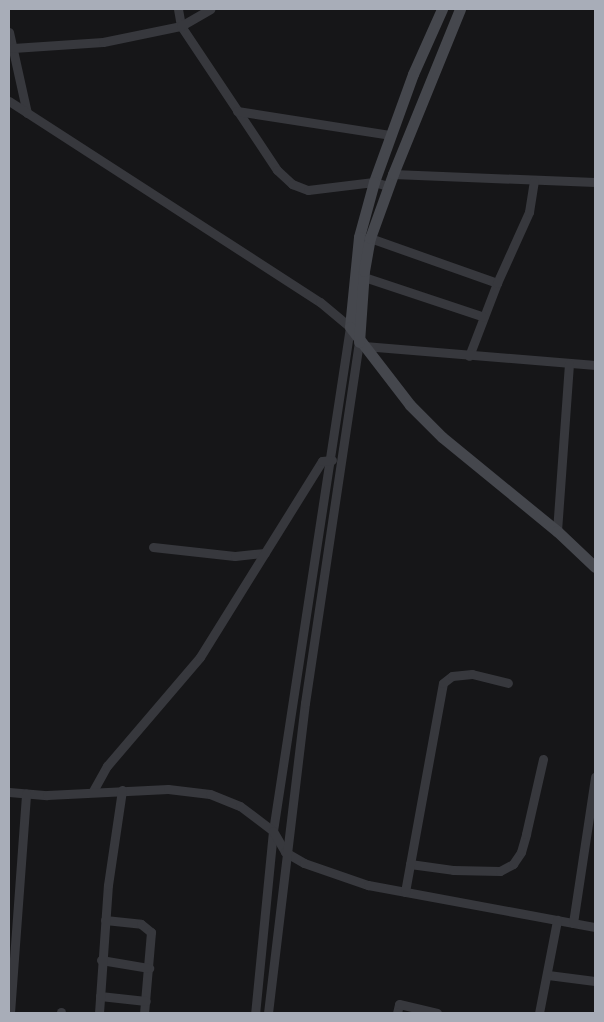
<!DOCTYPE html>
<html>
<head>
<meta charset="utf-8">
<style>
	body { margin:0 }
	#map { position:relative; width:604px; height:1022px; overflow:hidden; background:#161618; font-family:Figtree,sans-serif }
	div>[style] { position:absolute }
	[style*='--x'] { left:calc(var(--x)*1px); top:calc(var(--y)*1px); width:calc(var(--w)*1px); rotate:calc(var(--a)*1deg) }
	.street>* { height:9px; margin:-4.5px; padding:0 4.5px; transform-origin:4.5px; border-radius:4.5px; background:#37383d }
	.secondary>* { height:11px; margin:-5.5px; padding:0 5.5px; transform-origin:5.5px; border-radius:5.5px; background:#45474d }
	span { translate:-50% -50%; white-space:nowrap; text-align:center; line-height:1.15; -webkit-text-stroke:5px #111113; paint-order:stroke }
	.frame { position:absolute; inset:0; border:10px solid #a8adb8; pointer-events:none }
</style>
</head>
<body>
<div id="map">
	<div class="street">
		<div style="--x:178;--y:9;--w:17;--a:80"></div>
		<div style="--x:181;--y:26;--w:173;--a:56.3"></div>
		<div style="--x:277;--y:170;--w:21;--a:43"></div>
		<div style="--x:292;--y:184;--w:17;--a:21"></div>
		<div style="--x:308;--y:190;--w:66;--a:-6.9"></div>
		<div style="--x:374;--y:182;--w:15;--a:16"></div>
		<div style="--x:9;--y:32;--w:83;--a:77.5"></div>
		<div style="--x:13;--y:48;--w:90;--a:-3.8"></div>
		<div style="--x:103;--y:42;--w:80;--a:-11.6"></div>
		<div style="--x:181;--y:26;--w:34;--a:-30"></div>
		<div style="--x:9;--y:101;--w:370;--a:32.9"></div>
		<div style="--x:320;--y:302;--w:39;--a:40"></div>
		<div style="--x:350;--y:327;--w:510;--a:98.69"></div>
		<div style="--x:273;--y:831;--w:183;--a:95.6"></div>
		<div style="--x:237;--y:111;--w:156;--a:8.9"></div>
		<div style="--x:393;--y:174;--w:202;--a:2.3"></div>
		<div style="--x:370;--y:238;--w:135;--a:19.5"></div>
		<div style="--x:497;--y:283;--w:78;--a:111"></div>
		<div style="--x:364;--y:277;--w:126;--a:18.4"></div>
		<div style="--x:497;--y:283;--w:78;--a:-65.7"></div>
		<div style="--x:529;--y:212;--w:31;--a:-81"></div>
		<div style="--x:364;--y:346;--w:232;--a:4.7"></div>
		<div style="--x:557;--y:531;--w:168;--a:-85.9"></div>
		<div style="--x:153;--y:547;--w:82;--a:6.3"></div>
		<div style="--x:235;--y:556;--w:30;--a:-6"></div>
		<div style="--x:93;--y:791;--w:29;--a:-61"></div>
		<div style="--x:107;--y:766;--w:143;--a:-49.5"></div>
		<div style="--x:200;--y:657;--w:231;--a:-58.1"></div>
		<div style="--x:322;--y:461;--w:10;--a:-6"></div>
		<div style="--x:9;--y:792;--w:38;--a:5"></div>
		<div style="--x:47;--y:795;--w:121;--a:-2.8"></div>
		<div style="--x:168;--y:789;--w:42;--a:6.8"></div>
		<div style="--x:210;--y:794;--w:32;--a:22"></div>
		<div style="--x:240;--y:806;--w:41;--a:37.1"></div>
		<div style="--x:273;--y:831;--w:24;--a:60"></div>
		<div style="--x:285;--y:852;--w:22;--a:30"></div>
		<div style="--x:304;--y:863;--w:68;--a:19"></div>
		<div style="--x:368;--y:885;--w:231;--a:10.5"></div>
		<div style="--x:410;--y:864;--w:43;--a:7.9"></div>
		<div style="--x:453;--y:870;--w:47;--a:1.2"></div>
		<div style="--x:500;--y:871;--w:15;--a:-28"></div>
		<div style="--x:513;--y:864;--w:14;--a:-56"></div>
		<div style="--x:521;--y:852;--w:19;--a:-74"></div>
		<div style="--x:526;--y:834;--w:77;--a:-77.2"></div>
		<div style="--x:405;--y:892;--w:212;--a:-79.7"></div>
		<div style="--x:443;--y:683;--w:11;--a:-38"></div>
		<div style="--x:452;--y:676;--w:20;--a:-6"></div>
		<div style="--x:472;--y:674;--w:37;--a:14"></div>
		<div style="--x:105;--y:920;--w:36;--a:6"></div>
		<div style="--x:141;--y:924;--w:13;--a:39"></div>
		<div style="--x:151;--y:932;--w:81;--a:94.9"></div>
		<div style="--x:573;--y:923;--w:148;--a:-81.4"></div>
		<div style="--x:101;--y:960;--w:49;--a:9.5"></div>
		<div style="--x:548;--y:975;--w:47;--a:7.3"></div>
		<div style="--x:100;--y:996;--w:46;--a:6.2"></div>
		<div style="--x:10;--y:1013;--w:220;--a:-85.8"></div>
		<div style="--x:61;--y:1013;--w:1;--a:-90"></div>
		<div style="--x:99;--y:1013;--w:128;--a:-86"></div>
		<div style="--x:108;--y:885;--w:96;--a:-81.6"></div>
		<div style="--x:268;--y:1013;--w:312;--a:-83.2"></div>
		<div style="--x:305;--y:703;--w:365;--a:-81.5"></div>
		<div style="--x:397;--y:1013;--w:9;--a:-77"></div>
		<div style="--x:399;--y:1004;--w:39;--a:13"></div>
		<div style="--x:539;--y:1013;--w:95;--a:-79"></div>
	</div>
	<div class="secondary">
		<div style="--x:442;--y:9;--w:71;--a:114"></div>
		<div style="--x:413;--y:74;--w:115;--a:109.9"></div>
		<div style="--x:374;--y:182;--w:57;--a:105.3"></div>
		<div style="--x:359;--y:237;--w:90;--a:95.7"></div>
		<div style="--x:350;--y:327;--w:98;--a:52.4"></div>
		<div style="--x:410;--y:405;--w:45;--a:45"></div>
		<div style="--x:442;--y:437;--w:149;--a:39.3"></div>
		<div style="--x:557;--y:531;--w:52;--a:43.5"></div>
		<div style="--x:359;--y:342;--w:71;--a:-86"></div>
		<div style="--x:364;--y:271;--w:34;--a:-80"></div>
		<div style="--x:370;--y:238;--w:68;--a:-70.2"></div>
		<div style="--x:393;--y:174;--w:178;--a:-67.9"></div>
	</div>
	<div class="frame"></div>
</div>
</body>
</html>
